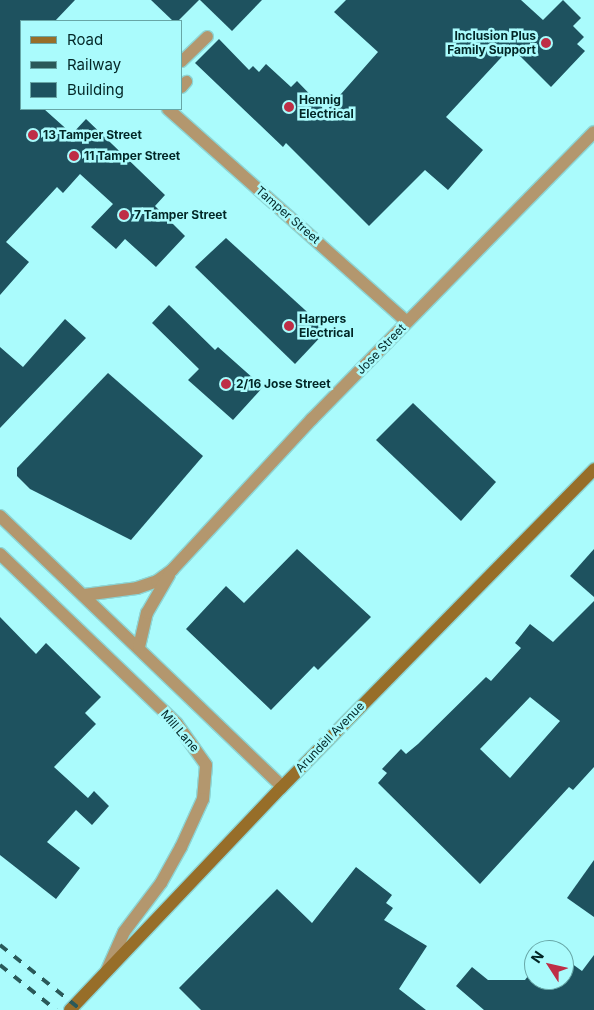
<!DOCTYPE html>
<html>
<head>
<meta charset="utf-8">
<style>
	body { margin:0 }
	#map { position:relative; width:594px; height:1010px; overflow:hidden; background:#aafbfc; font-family:Inter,sans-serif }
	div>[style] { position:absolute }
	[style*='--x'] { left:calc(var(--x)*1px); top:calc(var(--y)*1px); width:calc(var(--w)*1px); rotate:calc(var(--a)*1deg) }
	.building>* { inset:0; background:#1e525f }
	.roads { filter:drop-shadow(1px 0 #8cd5d5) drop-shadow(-1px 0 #8cd5d5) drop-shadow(0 1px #8cd5d5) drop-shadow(0 -1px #8cd5d5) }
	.lane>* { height:11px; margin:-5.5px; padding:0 5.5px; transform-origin:5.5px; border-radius:5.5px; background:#b3976e }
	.street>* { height:12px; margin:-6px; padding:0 6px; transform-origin:6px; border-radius:6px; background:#b3976e }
	.secondary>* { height:12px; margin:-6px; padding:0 6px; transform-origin:6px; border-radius:6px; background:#976e29 }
	.rail>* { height:4px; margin-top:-2px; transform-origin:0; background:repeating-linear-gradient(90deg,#2a5959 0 9px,transparent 0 18px) }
	.dots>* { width:14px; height:14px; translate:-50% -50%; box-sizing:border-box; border:2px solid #aafbfc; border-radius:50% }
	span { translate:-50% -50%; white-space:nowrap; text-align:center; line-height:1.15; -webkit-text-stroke:5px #aafbfc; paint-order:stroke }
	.poi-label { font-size:12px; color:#022626; font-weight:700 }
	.right { translate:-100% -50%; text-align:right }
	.left { translate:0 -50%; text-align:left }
	.street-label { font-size:12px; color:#022626 }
	.legend { position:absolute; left:20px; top:20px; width:162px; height:90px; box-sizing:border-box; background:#aafbfc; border:1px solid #67a6a6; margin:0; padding:6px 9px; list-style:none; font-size:15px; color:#022626 }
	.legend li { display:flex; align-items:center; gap:10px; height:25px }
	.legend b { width:25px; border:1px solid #67a6a6 }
	.north { position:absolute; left:524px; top:940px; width:50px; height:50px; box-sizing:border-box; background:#aafbfc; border:1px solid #67a6a6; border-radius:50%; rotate:305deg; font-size:14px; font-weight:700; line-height:20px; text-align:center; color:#022626 }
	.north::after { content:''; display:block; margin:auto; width:18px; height:22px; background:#be2e46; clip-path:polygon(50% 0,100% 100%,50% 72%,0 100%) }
</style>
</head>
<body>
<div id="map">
	<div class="building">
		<div style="clip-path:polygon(0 0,75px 0,55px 21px,21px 21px,21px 109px,44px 109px,72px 134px,86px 119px,165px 195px,155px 206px,185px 236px,156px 267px,125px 239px,116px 249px,91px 227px,113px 204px,80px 174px,63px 193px,57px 187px,6px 242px,29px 262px,0 295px)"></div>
		<div style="clip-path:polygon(151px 0,199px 0,178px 21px,173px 21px)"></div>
		<div style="clip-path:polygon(200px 0,262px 0,232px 31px)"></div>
		<div style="clip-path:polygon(346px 0,521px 0,543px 20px,563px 0,581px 18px,573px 26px,584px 37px,577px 44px,585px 51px,551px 87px,511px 47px,446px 117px,483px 150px,448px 190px,425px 170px,369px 226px,286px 143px,283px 147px,195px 63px,219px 39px,249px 70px,253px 66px,259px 72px,266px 64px,291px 87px,297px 81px,326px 111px,378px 52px,334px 12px)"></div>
		<div style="clip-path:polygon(226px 238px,327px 330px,295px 364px,195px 267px)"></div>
		<div style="clip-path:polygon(169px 305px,215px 350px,218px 347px,263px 387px,233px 420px,188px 380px,199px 369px,152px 323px)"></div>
		<div style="clip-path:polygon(65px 319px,86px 338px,0 428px,0 347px,23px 367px)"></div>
		<div style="clip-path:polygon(108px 373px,203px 456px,131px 540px,30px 489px,17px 476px,17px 468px)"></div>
		<div style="clip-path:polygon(413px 403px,496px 482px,461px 521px,376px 440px)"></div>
		<div style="clip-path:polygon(297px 549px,371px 617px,318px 670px,314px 666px,271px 710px,186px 629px,226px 586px,244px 603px)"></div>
		<div style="clip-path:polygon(594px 549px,594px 597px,570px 576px)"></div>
		<div style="clip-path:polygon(evenodd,594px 601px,594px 767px,573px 790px,569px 787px,480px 884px,378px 783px,387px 773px,382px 769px,401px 749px,406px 754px,418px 744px,486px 677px,491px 681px,521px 648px,515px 643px,530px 624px,553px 642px,594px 601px,530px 697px,560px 721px,510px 778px,480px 749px,530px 697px)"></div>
		<div style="clip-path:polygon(0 617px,36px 654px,46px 643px,101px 697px,85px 713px,96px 724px,54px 767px,88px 798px,94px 791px,109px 806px,92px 825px,76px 810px,47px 842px,80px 868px,56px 899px,0 855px)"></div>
		<div style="clip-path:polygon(594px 860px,594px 917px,567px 898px)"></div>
		<div style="clip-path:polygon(356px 867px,392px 895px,386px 903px,393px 908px,384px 920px,427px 946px,399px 989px,426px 1010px,201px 1010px,179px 988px,277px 889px,312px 923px)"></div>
		<div style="clip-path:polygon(594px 955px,594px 1010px,484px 1010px,456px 986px,472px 967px,488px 980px,525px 980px,534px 968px,534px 980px,564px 980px,564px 958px,582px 971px)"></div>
	</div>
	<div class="roads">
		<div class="lane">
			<div style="--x:181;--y:61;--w:36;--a:-44"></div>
			<div style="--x:181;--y:87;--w:8;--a:-50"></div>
		</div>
		<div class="street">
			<div style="--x:168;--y:109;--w:320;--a:41.7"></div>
			<div style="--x:0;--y:516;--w:390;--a:43.8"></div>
			<div style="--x:0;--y:554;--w:245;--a:43.8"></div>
			<div style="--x:177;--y:724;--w:50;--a:54.7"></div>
			<div style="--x:206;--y:765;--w:34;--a:95"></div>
			<div style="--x:203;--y:799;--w:53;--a:114.6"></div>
			<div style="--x:181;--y:847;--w:41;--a:119.1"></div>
			<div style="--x:161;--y:883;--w:61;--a:127.1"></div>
			<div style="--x:124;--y:932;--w:42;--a:114.1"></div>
			<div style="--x:84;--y:595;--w:53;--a:-7.5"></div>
			<div style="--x:137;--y:588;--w:21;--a:-19"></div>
			<div style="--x:157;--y:581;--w:19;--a:-36"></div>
			<div style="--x:172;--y:570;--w:206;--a:-47.2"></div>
			<div style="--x:312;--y:419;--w:402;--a:-45.5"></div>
			<div style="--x:139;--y:647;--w:35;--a:-77"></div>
			<div style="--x:147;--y:613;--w:44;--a:-59.9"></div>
		</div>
		<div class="secondary">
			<div style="--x:70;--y:1010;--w:306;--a:-46.5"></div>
			<div style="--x:281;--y:788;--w:447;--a:-45.5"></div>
		</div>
	</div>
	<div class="rail">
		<div style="--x:0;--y:945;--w:104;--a:38.7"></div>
		<div style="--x:0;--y:965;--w:72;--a:38.8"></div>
	</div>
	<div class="dots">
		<div style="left:546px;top:43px;background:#be2e46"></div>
		<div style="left:289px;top:107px;background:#be2e46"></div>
		<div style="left:33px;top:135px;background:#be2e46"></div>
		<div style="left:74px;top:156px;background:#be2e46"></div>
		<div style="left:124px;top:215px;background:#be2e46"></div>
		<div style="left:289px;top:326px;background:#be2e46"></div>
		<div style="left:226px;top:384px;background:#be2e46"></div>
	</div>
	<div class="poi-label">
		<span class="right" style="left:536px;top:43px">Inclusion Plus<br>Family Support</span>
		<span class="left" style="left:299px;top:107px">Hennig<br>Electrical</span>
		<span class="left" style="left:43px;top:135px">13 Tamper Street</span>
		<span class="left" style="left:84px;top:156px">11 Tamper Street</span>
		<span class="left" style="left:134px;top:215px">7 Tamper Street</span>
		<span class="left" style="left:299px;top:326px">Harpers<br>Electrical</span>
		<span class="left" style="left:236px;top:384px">2/16 Jose Street</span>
	</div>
	<div class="street-label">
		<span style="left:288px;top:215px;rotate:41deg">Tamper Street</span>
		<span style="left:381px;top:349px;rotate:-46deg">Jose Street</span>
		<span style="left:180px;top:731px;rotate:49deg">Mill Lane</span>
		<span style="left:330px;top:737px;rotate:-46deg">Arundell Avenue</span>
	</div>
	<ul class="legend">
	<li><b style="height:6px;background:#976e29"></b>Road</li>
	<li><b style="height:6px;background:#2a5959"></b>Railway</li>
	<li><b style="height:14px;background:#1e525f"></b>Building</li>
	</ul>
	<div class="north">N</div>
</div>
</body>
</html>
